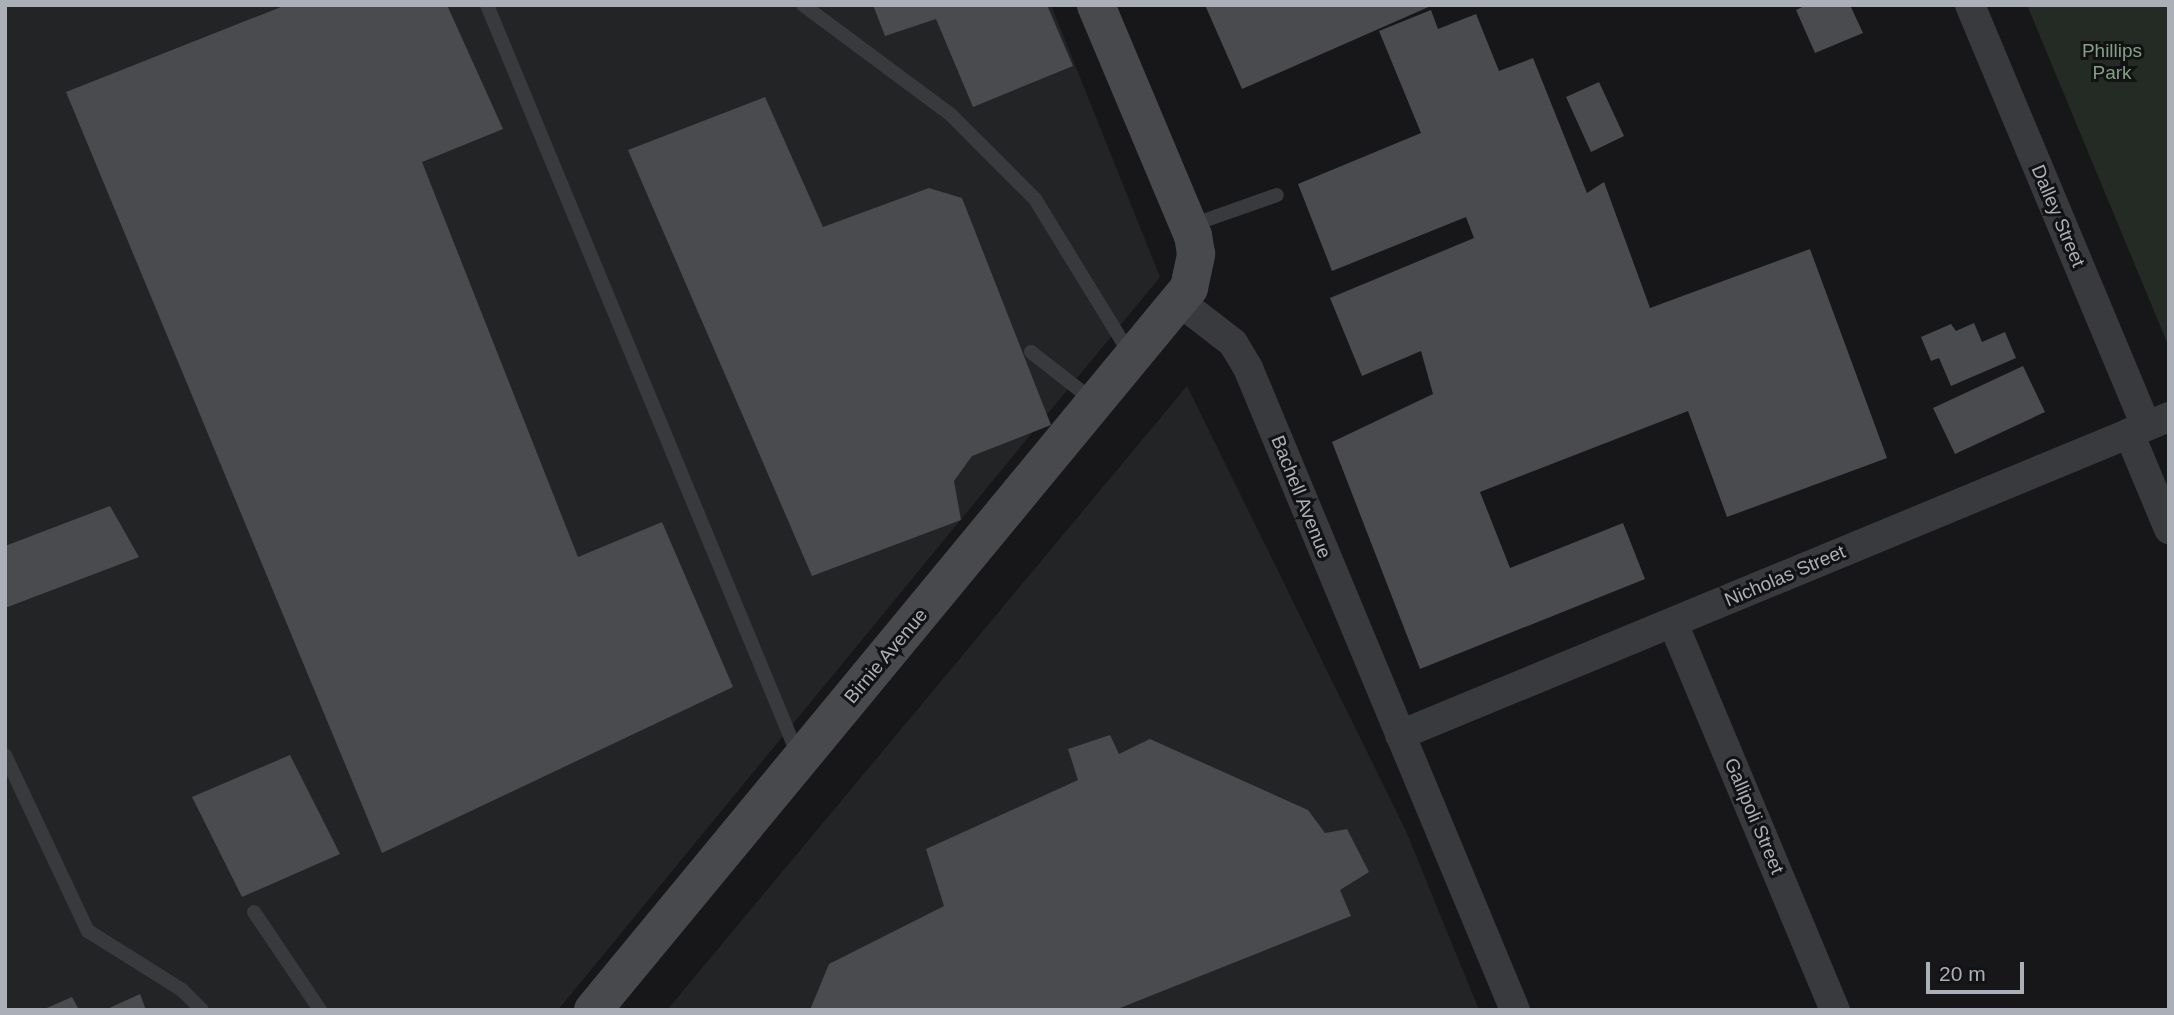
<!DOCTYPE html>
<html>
<head>
<meta charset="utf-8">
<style>
	body { margin:0 }
	#map { position:relative; width:2174px; height:1015px; overflow:hidden; background:#171719; font-family:Arial,sans-serif }
	div>[style] { position:absolute }
	[style*='--x'] { left:calc(var(--x)*1px); top:calc(var(--y)*1px); width:calc(var(--w)*1px); rotate:calc(var(--a)*1deg) }
	.built>* { inset:0; background:#232426 }
	.green>* { inset:0; background:#242a24 }
	.building>* { inset:0; background:#494b4e }
	.service>* { height:14px; margin:-7px; padding:0 7px; transform-origin:7px; border-radius:7px; background:#393a3d }
	.minor>* { height:30px; margin:-15px; padding:0 15px; transform-origin:15px; border-radius:15px; background:#393a3d }
	.secondary>* { height:38px; margin:-19px; padding:0 19px; transform-origin:19px; border-radius:19px; background:#47494d }
	span { translate:-50% -50%; white-space:nowrap; text-align:center; line-height:1.15; -webkit-text-stroke:6px #121214; paint-order:stroke }
	.park-label { font-size:19px; color:#84a084 }
	.street-label { font-size:19px; color:#abafb7 }
	.frame { position:absolute; inset:0; border:7px solid #abafb7; pointer-events:none }
	.scale { position:absolute; left:1926px; top:962px; width:98px; height:32px; box-sizing:border-box; border:4px solid #abafb7; border-top:0; padding-left:9px; font-size:21px; line-height:24px; white-space:nowrap; color:#abafb7; -webkit-text-stroke:5px #121214; paint-order:stroke }
</style>
</head>
<body>
<div id="map">
	<div class="built">
		<div style="clip-path:polygon(5px 5px,1051px 5px,1160px 277px,558px 1010px,5px 1010px)"></div>
		<div style="clip-path:polygon(1187px 386px,1406px 831px,1479px 1010px,667px 1010px)"></div>
	</div>
	<div class="green">
		<div style="clip-path:polygon(2027px 5px,2169px 5px,2169px 347px)"></div>
	</div>
	<div class="building">
		<div style="clip-path:polygon(286px 5px,447px 5px,503px 129px,422px 162px,578px 557px,662px 522px,733px 687px,382px 853px,66px 92px)"></div>
		<div style="clip-path:polygon(873px 5px,1047px 5px,1073px 66px,973px 107px,936px 19px,885px 36px)"></div>
		<div style="clip-path:polygon(1205px 5px,1433px 5px,1242px 89px)"></div>
		<div style="clip-path:polygon(1806px 5px,1850px 5px,1863px 33px,1815px 53px,1796px 10px)"></div>
		<div style="clip-path:polygon(1431px 10px,1438px 29px,1476px 14px,1499px 71px,1533px 58px,1587px 193px,1604px 182px,1650px 308px,1810px 249px,1887px 458px,1727px 517px,1688px 411px,1480px 492px,1510px 568px,1623px 523px,1645px 579px,1420px 669px,1332px 442px,1433px 394px,1421px 351px,1362px 376px,1330px 298px,1474px 238px,1466px 217px,1332px 271px,1298px 184px,1421px 133px,1379px 31px)"></div>
		<div style="clip-path:polygon(1599px 82px,1624px 136px,1591px 152px,1566px 97px)"></div>
		<div style="clip-path:polygon(765px 97px,823px 227px,929px 188px,962px 198px,1051px 425px,972px 456px,954px 481px,961px 520px,812px 576px,628px 150px)"></div>
		<div style="clip-path:polygon(1974px 323px,1982px 342px,2005px 332px,2016px 358px,1951px 386px,1939px 358px,1931px 361px,1921px 337px,1951px 324px,1956px 331px)"></div>
		<div style="clip-path:polygon(2023px 366px,2045px 412px,1955px 454px,1933px 408px)"></div>
		<div style="clip-path:polygon(110px 506px,139px 557px,5px 608px,5px 546px)"></div>
		<div style="clip-path:polygon(1110px 735px,1119px 754px,1150px 739px,1308px 810px,1325px 833px,1347px 829px,1369px 872px,1340px 890px,1351px 916px,1115px 1010px,810px 1010px,829px 964px,944px 906px,926px 849px,1078px 780px,1068px 749px)"></div>
		<div style="clip-path:polygon(290px 755px,340px 854px,242px 897px,192px 797px)"></div>
		<div style="clip-path:polygon(140px 994px,146px 1010px,105px 1010px)"></div>
		<div style="clip-path:polygon(72px 997px,79px 1010px,42px 1010px)"></div>
	</div>
	<div class="service">
		<div style="--x:487;--y:5;--w:812;--a:67.48"></div>
		<div style="--x:803;--y:5;--w:184;--a:36.6"></div>
		<div style="--x:951;--y:115;--w:119;--a:45"></div>
		<div style="--x:1035;--y:199;--w:182;--a:58.5"></div>
		<div style="--x:1189;--y:226;--w:93;--a:-19.4"></div>
		<div style="--x:1031;--y:352;--w:81;--a:38"></div>
		<div style="--x:5;--y:755;--w:195;--a:64.8"></div>
		<div style="--x:88;--y:931;--w:111;--a:32.1"></div>
		<div style="--x:182;--y:990;--w:28;--a:45"></div>
		<div style="--x:254;--y:912;--w:118;--a:56"></div>
	</div>
	<div class="minor">
		<div style="--x:1970;--y:5;--w:456;--a:67.3"></div>
		<div style="--x:1180;--y:302;--w:67;--a:37.7"></div>
		<div style="--x:1233;--y:343;--w:29;--a:59"></div>
		<div style="--x:1248;--y:368;--w:695;--a:67.42"></div>
		<div style="--x:2129;--y:433;--w:104;--a:67.4"></div>
		<div style="--x:1673;--y:623;--w:420;--a:67.3"></div>
		<div style="--x:1400;--y:735;--w:832;--a:-22.47"></div>
	</div>
	<div class="secondary">
		<div style="--x:593;--y:1010;--w:936;--a:-50.46"></div>
		<div style="--x:1189;--y:288;--w:35;--a:-78"></div>
		<div style="--x:1196;--y:254;--w:18;--a:-99"></div>
		<div style="--x:1193;--y:236;--w:251;--a:-112.8"></div>
	</div>
	<div class="park-label">
		<span style="left:2112px;top:62px">Phillips<br>Park</span>
	</div>
	<div class="street-label">
		<span style="left:2058px;top:216px;rotate:67deg">Dalley Street</span>
		<span style="left:1301px;top:497px;rotate:68deg">Bachell Avenue</span>
		<span style="left:1785px;top:576px;rotate:-23deg">Nicholas Street</span>
		<span style="left:886px;top:656px;rotate:-50deg">Birnie Avenue</span>
		<span style="left:1754px;top:816px;rotate:67deg">Gallipoli Street</span>
	</div>
	<div class="frame"></div>
	<div class="scale">20 m</div>
</div>
</body>
</html>
